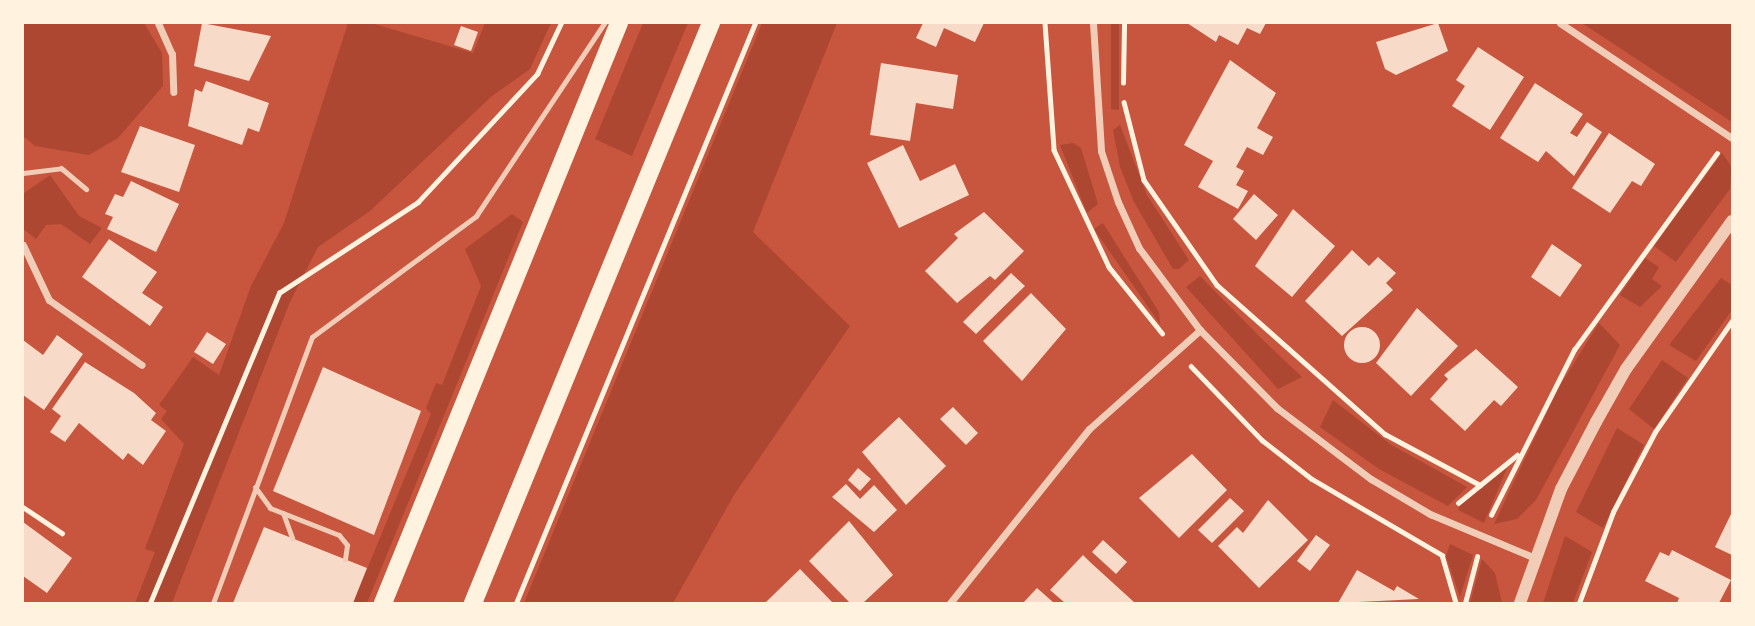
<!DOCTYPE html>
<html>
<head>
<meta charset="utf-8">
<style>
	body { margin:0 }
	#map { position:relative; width:1755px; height:626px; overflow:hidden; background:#c8553d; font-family:"Titillium Web",sans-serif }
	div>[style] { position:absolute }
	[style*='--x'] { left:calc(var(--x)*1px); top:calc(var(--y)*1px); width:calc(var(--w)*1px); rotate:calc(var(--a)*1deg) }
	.green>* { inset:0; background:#ae4732 }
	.building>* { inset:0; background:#f7dbc8 }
	.round { border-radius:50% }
	.path>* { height:4.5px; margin:-2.25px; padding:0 2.25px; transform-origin:2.25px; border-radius:2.25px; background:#fff3e0 }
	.service>* { height:5px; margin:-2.5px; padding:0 2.5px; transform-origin:2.5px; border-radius:2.5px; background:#f1ccb7 }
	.minor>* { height:7px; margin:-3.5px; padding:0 3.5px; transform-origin:3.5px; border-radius:3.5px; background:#f1ccb7 }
	.tertiary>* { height:12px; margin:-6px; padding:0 6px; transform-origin:6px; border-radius:6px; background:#f1ccb7 }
	.primary>* { height:18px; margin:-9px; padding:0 9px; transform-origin:9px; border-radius:9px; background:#fff3e0 }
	span { translate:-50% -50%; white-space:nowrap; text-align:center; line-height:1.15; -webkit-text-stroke:5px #fff3e0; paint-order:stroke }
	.frame { position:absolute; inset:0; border:24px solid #fff3e0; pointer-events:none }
</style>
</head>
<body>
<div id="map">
	<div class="green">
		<div style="clip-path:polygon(23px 23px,144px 23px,162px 53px,163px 86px,118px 138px,89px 155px,35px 146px,23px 136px)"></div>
		<div style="clip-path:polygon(348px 23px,371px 23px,473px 53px,485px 23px,551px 23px,530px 69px,492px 96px,370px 211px,318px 247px,290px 302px,172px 603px,135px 603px,155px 552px,145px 549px,184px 444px,161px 419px,167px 411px,159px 405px,193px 357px,219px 375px,251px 286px,284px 223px)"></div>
		<div style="clip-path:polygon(643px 23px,688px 23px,632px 156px,595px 139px)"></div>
		<div style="clip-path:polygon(762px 23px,837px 23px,753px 232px,850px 326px,734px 495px,673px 603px,524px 603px)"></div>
		<div style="clip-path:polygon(1111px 23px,1119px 23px,1119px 110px,1111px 109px)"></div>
		<div style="clip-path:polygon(1582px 23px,1732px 23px,1732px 122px)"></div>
		<div style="clip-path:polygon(1120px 125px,1147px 195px,1189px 260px,1179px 269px,1173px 269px,1134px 202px,1120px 167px,1113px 130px)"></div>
		<div style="clip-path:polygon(1073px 143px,1081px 148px,1098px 204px,1087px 213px,1060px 145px)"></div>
		<div style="clip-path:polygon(1722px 153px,1732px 167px,1730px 189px,1676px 262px,1654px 246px)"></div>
		<div style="clip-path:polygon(50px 175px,79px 216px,102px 228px,90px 244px,61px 224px,46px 225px,36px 239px,23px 229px,24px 193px)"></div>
		<div style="clip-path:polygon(512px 214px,523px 222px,443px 418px,367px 603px,353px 603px,431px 414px,426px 408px,436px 383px,442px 385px,481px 286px,465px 249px)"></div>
		<div style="clip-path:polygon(1103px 223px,1159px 312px,1160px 324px,1094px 229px)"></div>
		<div style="clip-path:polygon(1645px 258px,1659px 267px,1652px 279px,1662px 286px,1640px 307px,1620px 295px)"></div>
		<div style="clip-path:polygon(1200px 276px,1263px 340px,1302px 377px,1278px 389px,1186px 287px)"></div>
		<div style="clip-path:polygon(1721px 278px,1732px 285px,1732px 310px,1696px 361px,1669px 345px)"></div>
		<div style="clip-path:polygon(1599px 323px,1620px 345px,1536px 500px,1517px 519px,1494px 524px,1559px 387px)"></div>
		<div style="clip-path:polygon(1662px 360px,1688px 378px,1654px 429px,1629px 409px)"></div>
		<div style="clip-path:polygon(1333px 400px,1390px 444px,1467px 487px,1448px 506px,1379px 469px,1320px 427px)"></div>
		<div style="clip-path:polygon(1617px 428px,1644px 445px,1603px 528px,1576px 512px)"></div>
		<div style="clip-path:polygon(1507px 468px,1484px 523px,1458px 510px,1461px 504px)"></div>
		<div style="clip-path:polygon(1565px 536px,1592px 552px,1573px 603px,1543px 603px)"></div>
		<div style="clip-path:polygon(1450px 544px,1473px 555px,1460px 597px,1446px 556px)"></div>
		<div style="clip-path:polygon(1482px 559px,1495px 573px,1502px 603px,1470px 603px)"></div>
	</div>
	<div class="building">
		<div style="clip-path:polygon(202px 23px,271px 36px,249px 81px,194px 66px)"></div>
		<div style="clip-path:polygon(923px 23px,984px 23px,975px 42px,944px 28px,936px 47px,916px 38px)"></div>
		<div style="clip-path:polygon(1187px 23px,1266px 23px,1260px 34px,1247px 28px,1238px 45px,1219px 35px,1216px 42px)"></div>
		<div style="clip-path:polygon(1438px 23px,1448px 51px,1396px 75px,1385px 69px,1376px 42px)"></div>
		<div style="clip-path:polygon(461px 26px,478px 32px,471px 51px,454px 45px)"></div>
		<div style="clip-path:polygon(1478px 47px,1524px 77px,1490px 130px,1452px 106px,1465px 86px,1456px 80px)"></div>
		<div style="clip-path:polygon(1230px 60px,1276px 93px,1257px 128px,1273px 137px,1263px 155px,1247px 147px,1236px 167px,1244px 171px,1236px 185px,1248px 191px,1238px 209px,1198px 187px,1213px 161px,1184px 145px)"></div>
		<div style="clip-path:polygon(881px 63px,958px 75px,953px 109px,916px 103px,910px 141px,870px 135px)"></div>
		<div style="clip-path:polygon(206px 81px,269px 103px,259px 132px,248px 128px,242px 145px,188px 126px,195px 89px,202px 92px)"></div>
		<div style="clip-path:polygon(1535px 83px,1583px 114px,1570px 133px,1577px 137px,1587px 122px,1602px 132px,1574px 176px,1546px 151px,1538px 162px,1500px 138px)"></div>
		<div style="clip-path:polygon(140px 126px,195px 145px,179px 192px,121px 172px)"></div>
		<div style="clip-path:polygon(1609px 133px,1655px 164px,1641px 186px,1632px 181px,1610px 213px,1572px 188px)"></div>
		<div style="clip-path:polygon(903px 145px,920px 181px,955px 164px,969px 195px,899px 228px,867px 163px)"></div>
		<div style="clip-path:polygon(131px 181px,179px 204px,156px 252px,107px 229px,113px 217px,105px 214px,115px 194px,123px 197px)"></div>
		<div style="clip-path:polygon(1254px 194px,1278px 215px,1256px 240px,1233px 219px)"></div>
		<div style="clip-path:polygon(1293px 209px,1335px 246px,1292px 297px,1255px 266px)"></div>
		<div style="clip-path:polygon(984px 212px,1024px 251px,995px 280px,990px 276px,957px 303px,925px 271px,958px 238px,954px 234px)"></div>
		<div style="clip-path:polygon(109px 239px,157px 272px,142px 293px,163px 307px,150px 326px,82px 277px)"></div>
		<div style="clip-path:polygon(1552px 244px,1582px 265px,1560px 297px,1531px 277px)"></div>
		<div style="clip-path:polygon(1352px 250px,1369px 266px,1378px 257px,1396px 273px,1386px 283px,1393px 290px,1342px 336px,1305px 301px)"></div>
		<div style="clip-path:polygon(1011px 273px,1025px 286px,976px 334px,963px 322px)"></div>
		<div style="clip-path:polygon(1031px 293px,1066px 329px,1022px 381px,983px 341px)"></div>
		<div style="clip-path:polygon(1417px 308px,1458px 346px,1411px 396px,1376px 363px)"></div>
		<div class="round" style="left:1344px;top:327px;width:36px;height:36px"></div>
		<div style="clip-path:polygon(207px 332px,226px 344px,213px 364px,194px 352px)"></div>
		<div style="clip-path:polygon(57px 335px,83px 354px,44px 410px,23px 395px,23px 340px,43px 355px)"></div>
		<div style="clip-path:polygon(1476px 349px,1518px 387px,1501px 406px,1494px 400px,1465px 431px,1430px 399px,1448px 379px,1444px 375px)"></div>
		<div style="clip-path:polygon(85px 362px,134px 393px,156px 413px,151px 420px,166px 431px,143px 465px,128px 453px,123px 460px,79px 423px,65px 442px,50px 432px,61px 416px,52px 409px)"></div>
		<div style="clip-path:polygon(323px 367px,421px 411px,374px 535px,273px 491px)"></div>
		<div style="clip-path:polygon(953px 407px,978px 433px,966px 445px,940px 419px)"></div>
		<div style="clip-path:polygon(899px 417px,946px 466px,906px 505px,862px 452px)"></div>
		<div style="clip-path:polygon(1192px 454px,1227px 490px,1179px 538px,1139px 498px)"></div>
		<div style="clip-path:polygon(858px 468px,871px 479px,860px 491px,848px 480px)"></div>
		<div style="clip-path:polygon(846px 484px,860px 499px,874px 485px,897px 510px,874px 532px,832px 497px)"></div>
		<div style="clip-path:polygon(1230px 498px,1244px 511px,1212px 543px,1198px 530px)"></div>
		<div style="clip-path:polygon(1268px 500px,1308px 540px,1259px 588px,1218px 546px,1237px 527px,1243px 533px)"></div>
		<div style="clip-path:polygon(1732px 512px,1732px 555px,1715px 547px)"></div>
		<div style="clip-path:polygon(849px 521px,893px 575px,863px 603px,850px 603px,809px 561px)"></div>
		<div style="clip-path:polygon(23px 522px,72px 558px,47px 593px,23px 576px)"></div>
		<div style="clip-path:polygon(264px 527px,367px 568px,353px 603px,233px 603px)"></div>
		<div style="clip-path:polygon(1316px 535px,1330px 545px,1310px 571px,1297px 561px)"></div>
		<div style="clip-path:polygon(1103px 540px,1127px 562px,1116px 574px,1092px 552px)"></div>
		<div style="clip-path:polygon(1672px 550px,1731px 580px,1719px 603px,1677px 603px,1679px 598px,1645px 581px,1660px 552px,1669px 556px)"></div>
		<div style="clip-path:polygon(1083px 555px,1090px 562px,1135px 603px,1065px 603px,1050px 590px)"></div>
		<div style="clip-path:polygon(800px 569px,833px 603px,765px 603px)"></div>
		<div style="clip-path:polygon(1357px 570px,1394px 591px,1397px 586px,1419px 599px,1338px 603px)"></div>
		<div style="clip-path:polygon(1037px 588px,1054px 603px,1023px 603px)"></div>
	</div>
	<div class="path">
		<div style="--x:1045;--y:23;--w:127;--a:85.9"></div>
		<div style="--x:1054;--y:150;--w:129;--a:64.8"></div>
		<div style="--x:1109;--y:267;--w:85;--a:51.2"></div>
		<div style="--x:1123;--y:83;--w:60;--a:-89"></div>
		<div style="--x:1124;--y:102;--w:81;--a:75.6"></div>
		<div style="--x:1144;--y:180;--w:128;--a:55.2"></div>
		<div style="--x:1217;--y:285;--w:225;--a:41.6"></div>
		<div style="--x:1385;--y:434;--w:108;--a:28.2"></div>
		<div style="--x:1191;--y:366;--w:103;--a:46.2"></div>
		<div style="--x:1262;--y:440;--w:63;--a:38"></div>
		<div style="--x:1312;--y:479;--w:151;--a:30.3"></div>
		<div style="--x:1442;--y:555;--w:50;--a:73.7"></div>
		<div style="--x:1458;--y:503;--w:76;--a:-39.1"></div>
		<div style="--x:23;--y:507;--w:47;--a:33.7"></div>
		<div style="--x:1491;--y:515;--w:185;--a:-63.3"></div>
		<div style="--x:1574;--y:350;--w:243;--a:-54"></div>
		<div style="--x:150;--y:603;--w:336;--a:-67.4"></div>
		<div style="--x:279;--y:293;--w:166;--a:-33.2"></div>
		<div style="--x:418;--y:202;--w:175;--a:-47.1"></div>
		<div style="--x:537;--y:74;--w:56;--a:-64.8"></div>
		<div style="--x:516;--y:603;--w:627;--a:-67.6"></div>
		<div style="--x:1465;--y:603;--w:48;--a:-75.4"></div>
		<div style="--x:1579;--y:603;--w:97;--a:-69.5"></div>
		<div style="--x:1613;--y:512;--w:90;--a:-62.3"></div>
		<div style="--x:1655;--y:432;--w:135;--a:-55.3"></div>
	</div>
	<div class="service">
		<div style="--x:23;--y:173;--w:38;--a:-7"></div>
		<div style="--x:61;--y:168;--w:33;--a:40"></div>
		<div style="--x:255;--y:487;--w:26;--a:54"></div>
		<div style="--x:270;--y:508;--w:74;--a:21.4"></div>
		<div style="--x:339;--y:535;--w:13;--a:51"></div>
		<div style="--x:347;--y:545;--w:14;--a:98"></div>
		<div style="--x:283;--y:513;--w:27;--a:70"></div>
		<div style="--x:213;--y:603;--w:284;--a:-69.6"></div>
		<div style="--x:312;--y:337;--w:204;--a:-36.4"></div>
		<div style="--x:476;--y:216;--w:232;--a:-56.4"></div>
	</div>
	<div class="minor">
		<div style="--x:158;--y:23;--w:34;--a:66"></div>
		<div style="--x:172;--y:54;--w:38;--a:88"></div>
		<div style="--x:1093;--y:23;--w:128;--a:86.4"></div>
		<div style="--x:1101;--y:151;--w:54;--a:71.6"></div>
		<div style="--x:1118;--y:202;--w:51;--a:65.5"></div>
		<div style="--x:1139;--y:248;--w:102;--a:53.4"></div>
		<div style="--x:1200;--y:330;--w:110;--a:45.4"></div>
		<div style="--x:1277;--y:408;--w:118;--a:37.1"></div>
		<div style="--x:1371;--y:479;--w:69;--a:30.7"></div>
		<div style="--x:1430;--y:514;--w:114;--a:22.7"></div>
		<div style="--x:1560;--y:23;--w:207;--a:33.8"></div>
		<div style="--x:23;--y:245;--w:61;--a:64.7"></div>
		<div style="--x:49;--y:300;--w:113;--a:35"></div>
		<div style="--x:950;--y:603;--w:223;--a:-51.4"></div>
		<div style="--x:1089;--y:429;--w:149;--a:-41.7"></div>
	</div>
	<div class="tertiary">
		<div style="--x:1520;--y:603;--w:121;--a:-70.2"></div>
		<div style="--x:1561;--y:489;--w:76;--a:-62.4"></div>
		<div style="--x:1596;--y:422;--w:61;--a:-60.5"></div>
		<div style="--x:1626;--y:369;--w:182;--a:-54.4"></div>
	</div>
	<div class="primary">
		<div style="--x:383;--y:603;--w:626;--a:-67.86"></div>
		<div style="--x:473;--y:603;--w:627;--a:-67.69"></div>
	</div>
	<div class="frame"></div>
</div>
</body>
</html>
